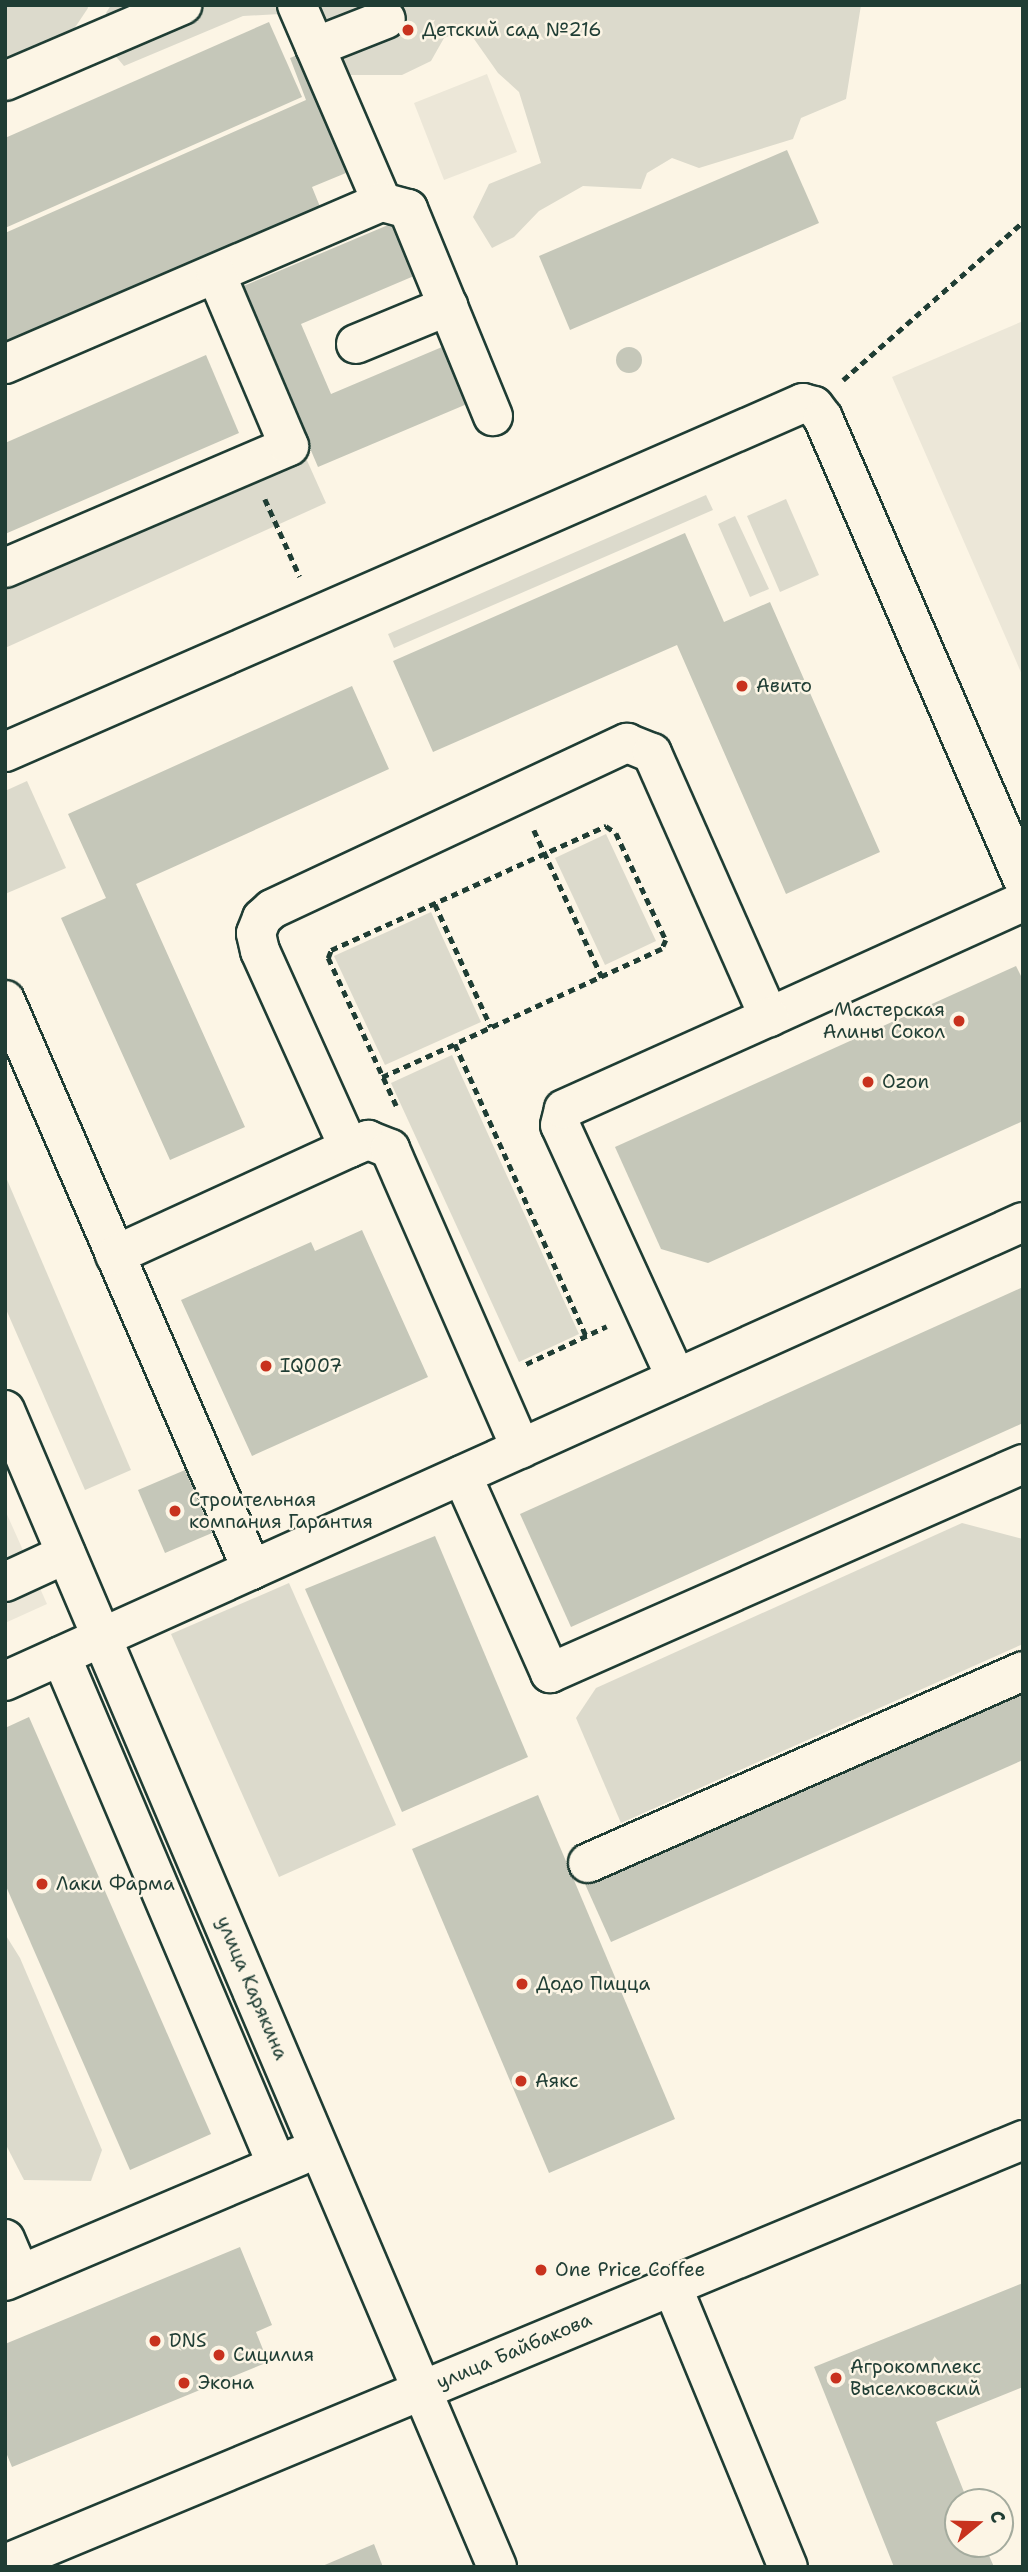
<!DOCTYPE html>
<html>
<head>
<meta charset="utf-8">
<style>
	body { margin:0 }
	#map { position:relative; width:1028px; height:2572px; overflow:hidden; background:#fcf5e5; font-family:"Shantell Sans",sans-serif }
	div>[style] { position:absolute }
	[style*='--x'] { left:calc(var(--x)*1px); top:calc(var(--y)*1px); width:calc(var(--w)*1px); rotate:calc(var(--a)*1deg) }
	.built>* { inset:0; background:#ece7d8 }
	.green>* { inset:0; background:#dcdacc }
	.building>* { inset:0; background:#c5c7b9 }
	.round { border-radius:50% }
	.path>* { height:4.5px; margin-top:-2.25px; transform-origin:0; background:repeating-linear-gradient(90deg,#1f3d34 0 7px,transparent 0 12px) }
	.roads { filter:drop-shadow(2px 0 #1f3d34) drop-shadow(-2px 0 #1f3d34) drop-shadow(0 2px #1f3d34) drop-shadow(0 -2px #1f3d34) }
	.minor>* { height:38px; margin:-19px; padding:0 19px; transform-origin:19px; border-radius:19px; background:#fcf5e5 }
	.dots>* { width:19px; height:19px; translate:-50% -50%; box-sizing:border-box; border:4px solid #fcf5e5; border-radius:50% }
	span { translate:-50% -50%; white-space:nowrap; text-align:center; line-height:1.15; -webkit-text-stroke:5px #fcf5e5; paint-order:stroke }
	.poi-label { font-size:19px; color:#1f3d34 }
	.left { translate:0 -50%; text-align:left }
	.right { translate:-100% -50%; text-align:right }
	.street-label { font-size:19px; color:#1f3d34 }
	.frame { position:absolute; inset:0; border:7px solid #1f3d34; pointer-events:none }
	.north { position:absolute; left:944px; top:2488px; width:70px; height:70px; box-sizing:border-box; background:#fcf5e5; border:2px solid #a4ab9e; border-radius:50%; rotate:71deg; font-size:19px; font-weight:700; line-height:28px; text-align:center; color:#1f3d34 }
	.north::after { content:''; display:block; margin:auto; width:24px; height:32px; background:#c8321e; clip-path:polygon(50% 0,100% 100%,50% 72%,0 100%) }
</style>
</head>
<body>
<div id="map">
	<div class="built">
		<div style="clip-path:polygon(487px 74px,517px 152px,444px 180px,414px 103px)"></div>
		<div style="clip-path:polygon(1023px 321px,1023px 677px,892px 377px)"></div>
		<div style="clip-path:polygon(5px 1510px,47px 1604px,5px 1623px)"></div>
	</div>
	<div class="green">
		<div style="clip-path:polygon(5px 5px,87px 5px,88px 8px,74px 29px,30px 58px,5px 67px)"></div>
		<div style="clip-path:polygon(111px 5px,861px 5px,846px 99px,801px 118px,793px 139px,699px 168px,672px 158px,647px 173px,641px 189px,583px 186px,539px 211px,514px 237px,492px 248px,473px 217px,489px 184px,541px 163px,519px 92px,498px 73px,467px 29px,444px 38px,431px 61px,402px 75px,342px 75px,298px 38px,280px 14px,243px 16px,124px 66px,113px 53px,106px 13px)"></div>
		<div style="clip-path:polygon(305px 456px,326px 503px,5px 648px,5px 588px)"></div>
		<div style="clip-path:polygon(706px 495px,713px 510px,394px 648px,388px 634px)"></div>
		<div style="clip-path:polygon(786px 499px,819px 575px,780px 592px,747px 516px)"></div>
		<div style="clip-path:polygon(735px 516px,769px 589px,750px 597px,718px 524px)"></div>
		<div style="clip-path:polygon(27px 781px,66px 868px,5px 894px,5px 791px)"></div>
		<div style="clip-path:polygon(606px 834px,656px 941px,605px 965px,555px 858px)"></div>
		<div style="clip-path:polygon(431px 912px,481px 1022px,385px 1065px,334px 956px)"></div>
		<div style="clip-path:polygon(452px 1055px,579px 1334px,519px 1362px,391px 1083px)"></div>
		<div style="clip-path:polygon(5px 1175px,131px 1470px,85px 1490px,5px 1307px)"></div>
		<div style="clip-path:polygon(962px 1523px,1023px 1539px,1023px 1644px,621px 1823px,576px 1718px,596px 1688px)"></div>
		<div style="clip-path:polygon(289px 1583px,396px 1825px,279px 1877px,171px 1634px)"></div>
		<div style="clip-path:polygon(5px 1934px,20px 1958px,102px 2150px,91px 2181px,24px 2180px,5px 2143px)"></div>
	</div>
	<div class="building">
		<div style="clip-path:polygon(269px 22px,302px 97px,5px 228px,5px 138px)"></div>
		<div style="clip-path:polygon(307px 51px,358px 168px,312px 187px,323px 214px,5px 346px,5px 233px,306px 100px,290px 58px)"></div>
		<div style="clip-path:polygon(787px 150px,819px 223px,570px 330px,539px 256px)"></div>
		<div style="clip-path:polygon(400px 220px,421px 273px,301px 324px,331px 394px,442px 347px,467px 404px,318px 467px,241px 287px)"></div>
		<div class="round" style="left:616px;top:347px;width:26px;height:26px"></div>
		<div style="clip-path:polygon(206px 355px,239px 433px,5px 534px,5px 443px)"></div>
		<div style="clip-path:polygon(685px 533px,724px 622px,770px 602px,880px 852px,786px 894px,677px 645px,433px 752px,393px 661px)"></div>
		<div style="clip-path:polygon(352px 686px,389px 769px,136px 884px,245px 1127px,170px 1160px,61px 918px,106px 898px,68px 814px)"></div>
		<div style="clip-path:polygon(1016px 966px,1023px 980px,1023px 1121px,708px 1263px,661px 1249px,615px 1147px)"></div>
		<div style="clip-path:polygon(362px 1230px,428px 1377px,252px 1456px,181px 1300px,311px 1242px,315px 1251px)"></div>
		<div style="clip-path:polygon(1023px 1287px,1023px 1423px,571px 1627px,520px 1514px)"></div>
		<div style="clip-path:polygon(185px 1470px,212px 1533px,165px 1553px,138px 1490px)"></div>
		<div style="clip-path:polygon(435px 1536px,528px 1757px,402px 1812px,305px 1589px)"></div>
		<div style="clip-path:polygon(1023px 1693px,1023px 1760px,611px 1942px,585px 1884px)"></div>
		<div style="clip-path:polygon(29px 1717px,211px 2134px,130px 2170px,5px 1884px,5px 1728px)"></div>
		<div style="clip-path:polygon(538px 1795px,675px 2119px,549px 2173px,412px 1849px)"></div>
		<div style="clip-path:polygon(240px 2247px,272px 2325px,256px 2332px,268px 2362px,12px 2467px,5px 2450px,5px 2344px)"></div>
		<div style="clip-path:polygon(1023px 2283px,1023px 2387px,936px 2422px,968px 2502px,958px 2502px,958px 2544px,984px 2544px,994px 2567px,894px 2567px,814px 2367px)"></div>
		<div style="clip-path:polygon(374px 2544px,383px 2567px,320px 2567px)"></div>
	</div>
	<div class="path">
		<div style="--x:843;--y:380;--w:240;--a:-41.3"></div>
		<div style="--x:265;--y:499;--w:85;--a:65.8"></div>
		<div style="--x:534;--y:830;--w:162;--a:65.2"></div>
		<div style="--x:435;--y:904;--w:135;--a:65.5"></div>
		<div style="--x:382;--y:1077;--w:80;--a:-24.3"></div>
		<div style="--x:396;--y:1106;--w:163;--a:-114.7"></div>
		<div style="--x:328;--y:958;--w:9;--a:-69"></div>
		<div style="--x:331;--y:950;--w:302;--a:-24.3"></div>
		<div style="--x:606;--y:826;--w:12;--a:35"></div>
		<div style="--x:616;--y:833;--w:118;--a:65"></div>
		<div style="--x:666;--y:940;--w:10;--a:114"></div>
		<div style="--x:662;--y:949;--w:228;--a:155.3"></div>
		<div style="--x:455;--y:1044;--w:320;--a:65.8"></div>
		<div style="--x:526;--y:1364;--w:89;--a:-25.1"></div>
	</div>
	<div class="roads">
		<div class="minor">
			<div style="--x:297;--y:5;--w:215;--a:66.7"></div>
			<div style="--x:315;--y:47;--w:76;--a:-21.5"></div>
			<div style="--x:5;--y:81;--w:193;--a:-23.2"></div>
			<div style="--x:356;--y:344;--w:100;--a:-22.4"></div>
			<div style="--x:5;--y:364;--w:410;--a:-23.3"></div>
			<div style="--x:382;--y:202;--w:27;--a:15"></div>
			<div style="--x:408;--y:209;--w:224;--a:67.7"></div>
			<div style="--x:5;--y:568;--w:309;--a:-23.2"></div>
			<div style="--x:289;--y:446;--w:187;--a:-113"></div>
			<div style="--x:5;--y:752;--w:871;--a:-23.62"></div>
			<div style="--x:803;--y:403;--w:11;--a:15"></div>
			<div style="--x:814;--y:406;--w:15;--a:53"></div>
			<div style="--x:823;--y:418;--w:503;--a:66.59"></div>
			<div style="--x:5;--y:1000;--w:621;--a:66.57"></div>
			<div style="--x:349;--y:1148;--w:21;--a:-23"></div>
			<div style="--x:368;--y:1140;--w:24;--a:22"></div>
			<div style="--x:390;--y:1149;--w:327;--a:66.4"></div>
			<div style="--x:115;--y:1255;--w:257;--a:-24.6"></div>
			<div style="--x:349;--y:1148;--w:216;--a:-114.3"></div>
			<div style="--x:260;--y:951;--w:18;--a:-103"></div>
			<div style="--x:256;--y:933;--w:16;--a:-68"></div>
			<div style="--x:262;--y:918;--w:13;--a:-42"></div>
			<div style="--x:272;--y:909;--w:392;--a:-25.1"></div>
			<div style="--x:627;--y:743;--w:27;--a:22"></div>
			<div style="--x:652;--y:753;--w:289;--a:66.1"></div>
			<div style="--x:769;--y:1017;--w:279;--a:-24.4"></div>
			<div style="--x:676;--y:1378;--w:278;--a:-114.6"></div>
			<div style="--x:560;--y:1125;--w:16;--a:-76"></div>
			<div style="--x:564;--y:1109;--w:225;--a:-24.2"></div>
			<div style="--x:5;--y:1410;--w:1257;--a:66.96"></div>
			<div style="--x:462;--y:1475;--w:217;--a:66"></div>
			<div style="--x:550;--y:1673;--w:517;--a:-23.84"></div>
			<div style="--x:5;--y:1582;--w:67;--a:-24.7"></div>
			<div style="--x:61;--y:1656;--w:553;--a:67.01"></div>
			<div style="--x:5;--y:1681;--w:1117;--a:-24.27"></div>
			<div style="--x:588;--y:1863;--w:475;--a:-23.8"></div>
			<div style="--x:5;--y:2239;--w:38;--a:67"></div>
			<div style="--x:5;--y:2281;--w:320;--a:-23"></div>
			<div style="--x:672;--y:2286;--w:304;--a:67.6"></div>
			<div style="--x:5;--y:2564;--w:1103;--a:-22.61"></div>
		</div>
	</div>
	<div class="dots">
		<div style="left:408px;top:30px;background:#c8321e"></div>
		<div style="left:742px;top:686px;background:#c8321e"></div>
		<div style="left:959px;top:1021px;background:#c8321e"></div>
		<div style="left:868px;top:1082px;background:#c8321e"></div>
		<div style="left:266px;top:1366px;background:#c8321e"></div>
		<div style="left:175px;top:1511px;background:#c8321e"></div>
		<div style="left:42px;top:1884px;background:#c8321e"></div>
		<div style="left:522px;top:1984px;background:#c8321e"></div>
		<div style="left:521px;top:2081px;background:#c8321e"></div>
		<div style="left:541px;top:2270px;background:#c8321e"></div>
		<div style="left:155px;top:2341px;background:#c8321e"></div>
		<div style="left:219px;top:2355px;background:#c8321e"></div>
		<div style="left:836px;top:2378px;background:#c8321e"></div>
		<div style="left:184px;top:2383px;background:#c8321e"></div>
	</div>
	<div class="poi-label">
		<span class="left" style="left:422px;top:30px">Детский сад №216</span>
		<span class="left" style="left:756px;top:686px">Авито</span>
		<span class="right" style="left:945px;top:1021px">Мастерская<br>Алины Сокол</span>
		<span class="left" style="left:882px;top:1082px">Ozon</span>
		<span class="left" style="left:280px;top:1366px">IQ007</span>
		<span class="left" style="left:189px;top:1511px">Строительная<br>компания Гарантия</span>
		<span class="left" style="left:56px;top:1884px">Лаки Фарма</span>
		<span class="left" style="left:536px;top:1984px">Додо Пицца</span>
		<span class="left" style="left:535px;top:2081px">Аякс</span>
		<span class="left" style="left:555px;top:2270px">One Price Coffee</span>
		<span class="left" style="left:169px;top:2341px">DNS</span>
		<span class="left" style="left:233px;top:2355px">Сицилия</span>
		<span class="left" style="left:850px;top:2378px">Агрокомплекс<br>Выселковский</span>
		<span class="left" style="left:198px;top:2383px">Экона</span>
	</div>
	<div class="street-label">
		<span style="left:252px;top:1988px;rotate:67deg">улица Карякина</span>
		<span style="left:514px;top:2351px;rotate:-23deg">улица Байбакова</span>
	</div>
	<div class="frame"></div>
	<div class="north">С</div>
</div>
</body>
</html>
